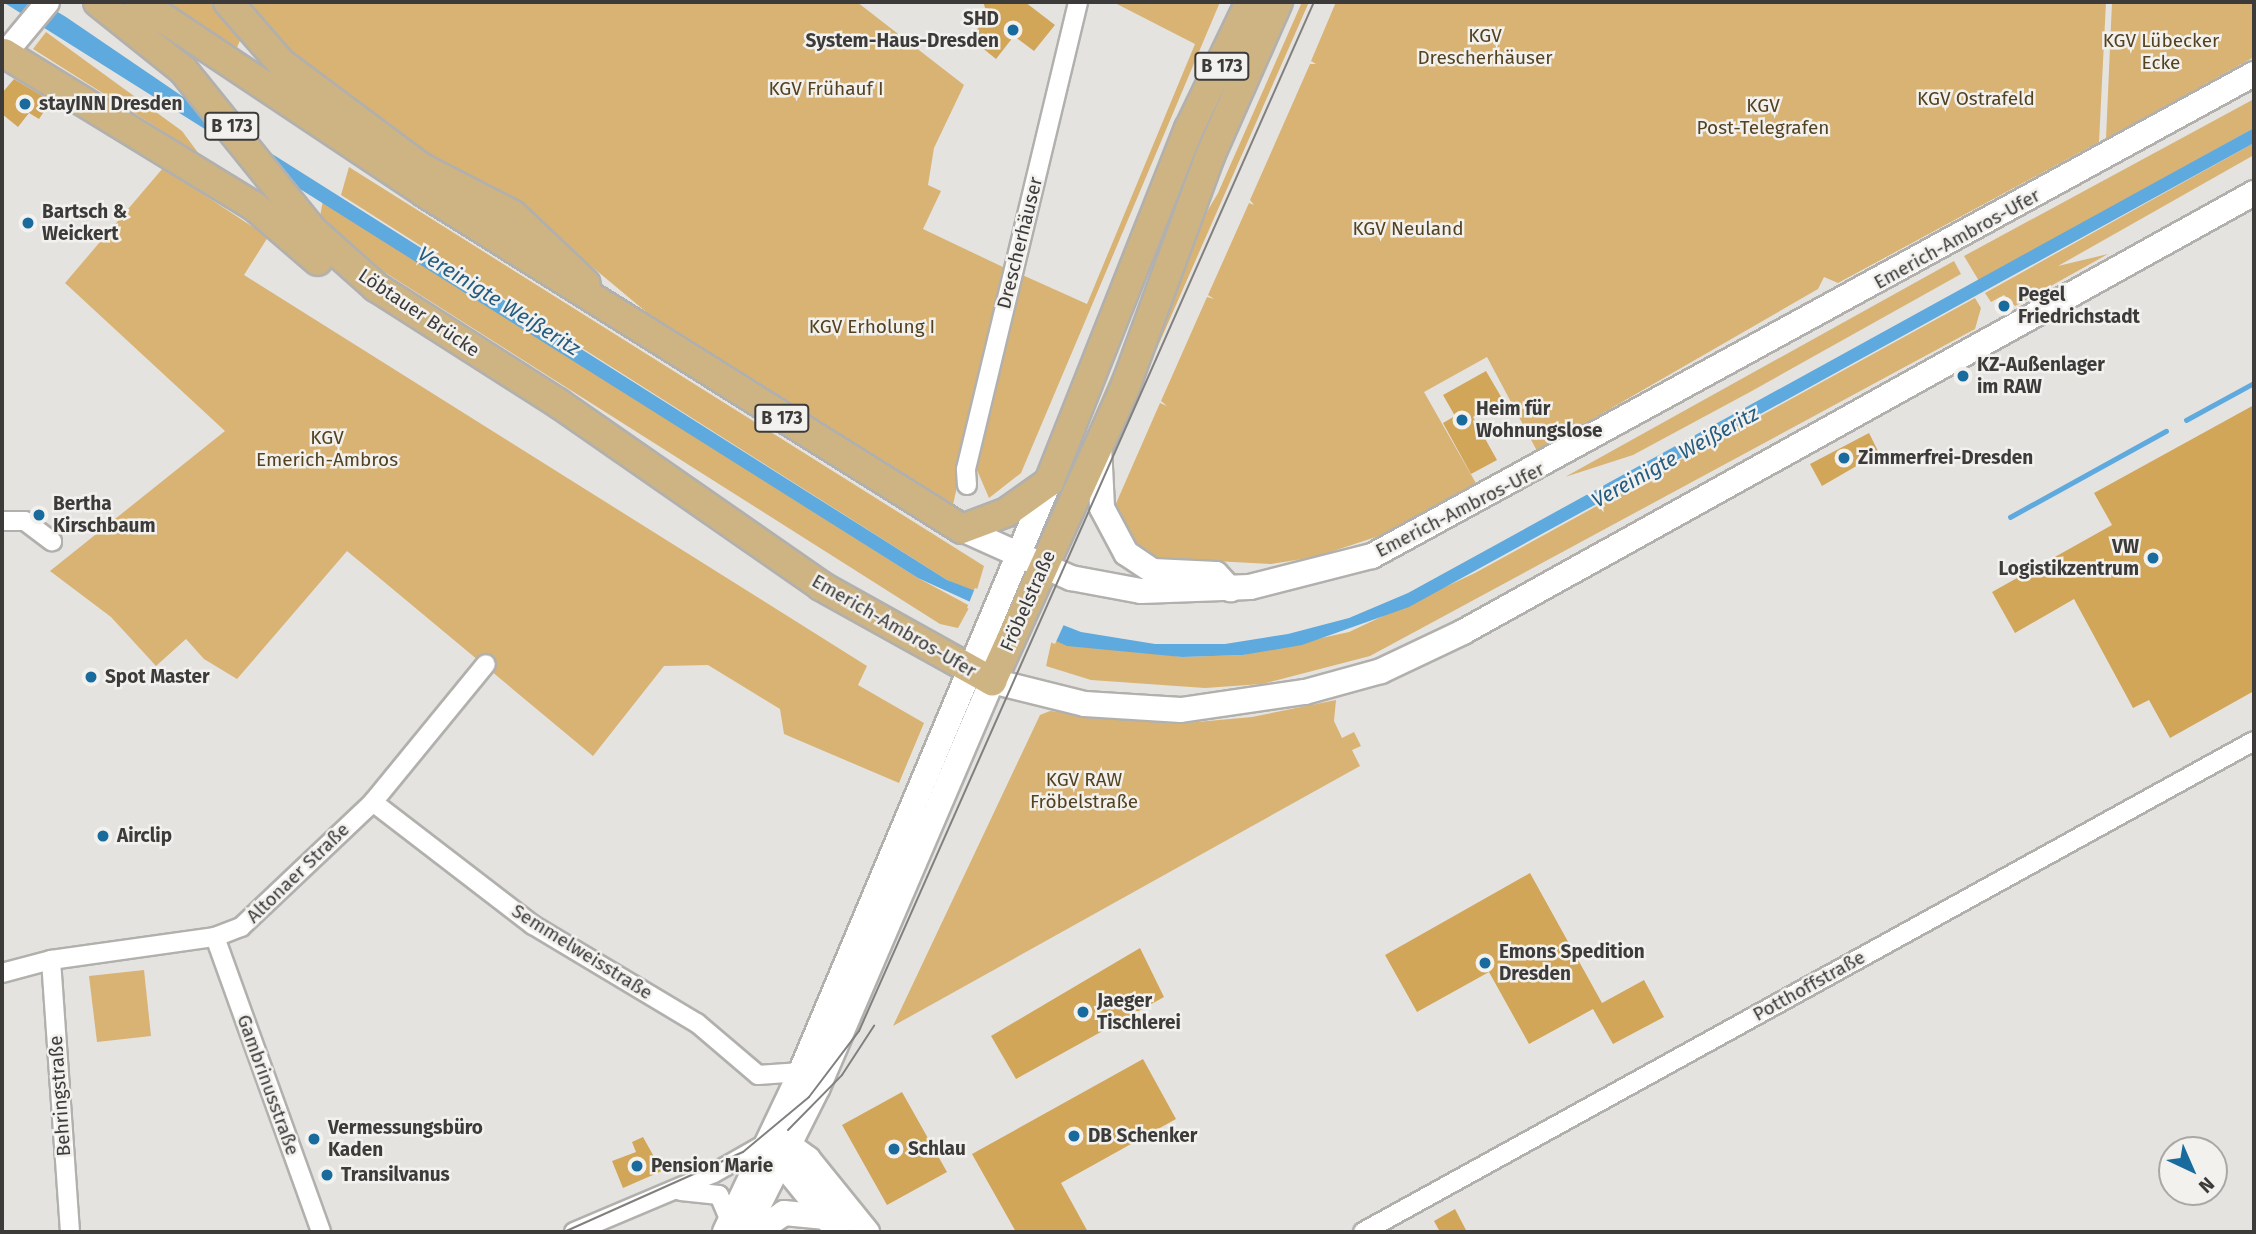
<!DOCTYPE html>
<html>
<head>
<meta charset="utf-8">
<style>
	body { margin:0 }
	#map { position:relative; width:2256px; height:1234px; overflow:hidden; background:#e5e3e0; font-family:"Fira Sans",sans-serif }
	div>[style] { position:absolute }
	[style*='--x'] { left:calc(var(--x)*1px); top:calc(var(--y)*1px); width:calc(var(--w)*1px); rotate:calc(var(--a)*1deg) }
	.green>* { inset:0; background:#d8b374 }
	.water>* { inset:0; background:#5ea9de }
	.pier>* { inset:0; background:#e5e3e0 }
	.stream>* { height:4.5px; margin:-2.25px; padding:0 2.25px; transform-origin:2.25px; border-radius:2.25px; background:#5ea9de }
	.building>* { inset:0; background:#d2a659 }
	.roads { filter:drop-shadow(2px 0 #b2b0ad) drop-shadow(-2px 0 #b2b0ad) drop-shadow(0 2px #b2b0ad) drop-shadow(0 -2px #b2b0ad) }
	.minor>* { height:18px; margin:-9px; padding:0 9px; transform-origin:9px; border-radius:9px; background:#fff }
	.tertiary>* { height:23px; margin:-11.5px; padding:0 11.5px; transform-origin:11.5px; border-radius:11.5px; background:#fff }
	.secondary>* { height:24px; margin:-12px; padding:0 12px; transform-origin:12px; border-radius:12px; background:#fff }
	.primary>* { height:28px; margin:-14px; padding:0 14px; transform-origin:14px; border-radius:14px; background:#ceb482 }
	.tram>* { height:2px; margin:-1px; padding:0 1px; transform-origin:1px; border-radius:1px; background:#82807f }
	.dots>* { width:19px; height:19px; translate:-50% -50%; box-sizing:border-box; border:4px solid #f2f1ee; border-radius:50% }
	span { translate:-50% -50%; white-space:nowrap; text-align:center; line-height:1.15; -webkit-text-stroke:5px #f2f1ee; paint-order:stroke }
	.shield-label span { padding:2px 5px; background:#f2f1ee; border:2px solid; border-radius:5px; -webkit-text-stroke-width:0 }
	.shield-label { font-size:18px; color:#3c3b3a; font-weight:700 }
	.poi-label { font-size:19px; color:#3c3b3a; font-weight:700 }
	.right { translate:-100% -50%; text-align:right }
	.left { translate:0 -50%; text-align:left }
	.park-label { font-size:19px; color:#53411f }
	.street-label { font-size:19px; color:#3c3b3a }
	.water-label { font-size:21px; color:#255c80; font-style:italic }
	.frame { position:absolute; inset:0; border:4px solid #3c3b3a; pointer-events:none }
	.north { position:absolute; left:2158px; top:1136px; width:70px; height:70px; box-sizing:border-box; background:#f2f1ee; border:2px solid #a9a8a6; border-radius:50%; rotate:136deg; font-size:19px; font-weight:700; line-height:28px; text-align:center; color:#3c3b3a }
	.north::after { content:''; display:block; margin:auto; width:24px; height:32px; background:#1a6b9d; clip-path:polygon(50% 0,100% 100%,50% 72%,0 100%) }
</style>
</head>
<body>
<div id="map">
	<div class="green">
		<div style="clip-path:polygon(156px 2px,217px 2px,242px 36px,235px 52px)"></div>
		<div style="clip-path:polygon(248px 2px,857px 2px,964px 85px,934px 148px,928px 185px,941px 191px,923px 229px,1005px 268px,953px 505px,651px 316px,554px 235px,442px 163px,290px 52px,264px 29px)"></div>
		<div style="clip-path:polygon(1113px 2px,1220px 2px,1021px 473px,989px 498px,977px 470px,983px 419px,1018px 273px,1087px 304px,1195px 44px)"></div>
		<div style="clip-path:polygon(1302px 2px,1309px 2px,1111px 453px,1192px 237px,1218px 193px)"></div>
		<div style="clip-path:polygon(1336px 2px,2106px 2px,2099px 142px,1838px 283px,1824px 277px,1818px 289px,1537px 451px,1487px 357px,1424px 392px,1477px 485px,1382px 535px,1315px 557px,1271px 564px,1157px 558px,1137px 546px,1114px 508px,1160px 403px,1167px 406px,1161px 401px,1207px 297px,1214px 299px,1208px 295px,1249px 203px,1254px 205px,1250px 200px,1310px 64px,1316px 64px,1311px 61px)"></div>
		<div style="clip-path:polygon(2112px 2px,2254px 2px,2254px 57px,2106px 139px)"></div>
		<div style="clip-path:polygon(1261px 20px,1054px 530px,1046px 527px,1125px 344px,1222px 89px)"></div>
		<div style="clip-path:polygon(46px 32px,182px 131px,199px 154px,33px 49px)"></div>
		<div style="clip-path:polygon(2254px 99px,2254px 128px,1979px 281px,1964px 256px)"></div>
		<div style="clip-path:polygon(2254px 143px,2254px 155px,2058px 266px,2108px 254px,2015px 306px,2004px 295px,1991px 302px,1985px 293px)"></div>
		<div style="clip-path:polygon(349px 167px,984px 566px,976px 593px,947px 580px,341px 195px)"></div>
		<div style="clip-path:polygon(163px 168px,268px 237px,244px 275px,867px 666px,858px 685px,924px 723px,899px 783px,784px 734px,780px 709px,708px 665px,664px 666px,593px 756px,347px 551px,237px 679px,204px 659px,186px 639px,156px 666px,111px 617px,50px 571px,225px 431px,65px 283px)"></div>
		<div style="clip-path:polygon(323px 200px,918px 578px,970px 606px,958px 628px,940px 624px,370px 263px,319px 222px)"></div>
		<div style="clip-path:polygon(1954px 261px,1961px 274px,1750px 392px,1633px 455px,1565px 477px)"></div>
		<div style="clip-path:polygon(1975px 298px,1981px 308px,1975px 329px,1370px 656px,1262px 684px,1205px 688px,1091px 680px,1046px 666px,1052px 639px,1182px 657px,1243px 655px,1349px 632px,1475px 573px)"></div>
		<div style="clip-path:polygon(1336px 700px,1334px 721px,1342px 738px,1354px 732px,1361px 746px,1352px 750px,1360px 766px,893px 1026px,1040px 715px,1050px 711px,1175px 724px,1252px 717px)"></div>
		<div style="clip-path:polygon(144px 970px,151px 1036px,97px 1042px,89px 976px)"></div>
	</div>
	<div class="water">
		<div style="clip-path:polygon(3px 2px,41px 2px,66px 17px,201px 109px,947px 580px,1081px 632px,1155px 644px,1225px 644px,1288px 634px,1349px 618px,1408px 593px,2254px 128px,2254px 143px,1409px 607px,1302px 645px,1243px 655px,1182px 657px,1067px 646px,918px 578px)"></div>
	</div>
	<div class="pier">
		<div style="clip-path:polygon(975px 588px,1065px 622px,1055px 644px,967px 608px)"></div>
	</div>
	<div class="stream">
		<div style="--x:2186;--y:420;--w:77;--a:-28.6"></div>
		<div style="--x:2010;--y:517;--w:178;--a:-28.9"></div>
	</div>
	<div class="building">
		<div style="clip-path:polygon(983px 2px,1025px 2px,1055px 25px,1034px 51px,1014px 36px,996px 59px,970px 38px,988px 16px)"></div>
		<div style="clip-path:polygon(14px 79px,51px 101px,39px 119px,29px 113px,18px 127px,2px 114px,2px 93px)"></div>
		<div style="clip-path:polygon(1486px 371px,1503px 400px,1473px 417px,1497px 460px,1471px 474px,1443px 423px,1455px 416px,1443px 395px)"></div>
		<div style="clip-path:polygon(2254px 405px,2254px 691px,2170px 738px,2149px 700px,2133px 708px,2074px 599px,2015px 633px,1992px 592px,2112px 525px,2094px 493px)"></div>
		<div style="clip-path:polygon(1869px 433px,1879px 453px,1822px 486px,1810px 464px)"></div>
		<div style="clip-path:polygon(1530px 873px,1602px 1003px,1644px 980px,1664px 1017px,1613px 1044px,1593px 1009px,1529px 1044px,1489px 972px,1417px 1012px,1385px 955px)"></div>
		<div style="clip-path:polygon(1140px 948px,1164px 997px,1016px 1079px,991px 1036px)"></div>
		<div style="clip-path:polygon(1143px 1059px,1176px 1119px,1061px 1183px,1088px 1232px,1016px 1232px,972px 1154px)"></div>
		<div style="clip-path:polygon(902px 1092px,947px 1172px,887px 1205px,842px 1125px)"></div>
		<div style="clip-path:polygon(643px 1137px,662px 1171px,623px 1188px,612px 1161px,636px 1152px,632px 1142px)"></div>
		<div style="clip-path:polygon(1455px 1209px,1467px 1232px,1440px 1232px,1434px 1221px)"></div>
	</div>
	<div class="roads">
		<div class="minor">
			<div style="--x:967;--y:485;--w:16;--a:-94"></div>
			<div style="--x:966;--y:469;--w:480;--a:-76.5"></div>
			<div style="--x:2;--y:521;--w:23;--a:0"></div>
			<div style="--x:25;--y:521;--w:34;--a:37"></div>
			<div style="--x:373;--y:802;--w:202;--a:37.6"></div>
			<div style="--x:533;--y:925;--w:191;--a:30.9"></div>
			<div style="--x:697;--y:1023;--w:80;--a:40.4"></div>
			<div style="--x:758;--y:1075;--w:43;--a:-4"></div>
			<div style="--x:215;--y:937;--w:313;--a:70.2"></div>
			<div style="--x:51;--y:960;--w:273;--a:86"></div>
			<div style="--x:2;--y:973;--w:51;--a:-14.9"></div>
			<div style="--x:51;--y:960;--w:166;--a:-8"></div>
			<div style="--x:215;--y:937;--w:28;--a:-21"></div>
			<div style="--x:241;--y:927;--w:182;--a:-43.4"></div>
			<div style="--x:373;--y:802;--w:178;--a:-50.7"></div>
			<div style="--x:681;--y:1191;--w:38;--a:6"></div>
			<div style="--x:719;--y:1195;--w:28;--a:67"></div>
			<div style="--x:574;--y:1232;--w:152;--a:-22.9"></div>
			<div style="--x:714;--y:1173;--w:59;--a:-29.6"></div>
			<div style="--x:1363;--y:1232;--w:1017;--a:-28.86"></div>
		</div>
		<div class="tertiary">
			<div style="--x:2;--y:56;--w:70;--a:-50.2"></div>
		</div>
		<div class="secondary">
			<div style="--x:1099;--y:446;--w:62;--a:87.2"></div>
			<div style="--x:1102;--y:508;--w:51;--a:61.9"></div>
			<div style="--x:1126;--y:553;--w:32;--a:34"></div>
			<div style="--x:1153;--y:571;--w:63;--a:2.7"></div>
			<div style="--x:1216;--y:574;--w:21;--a:47"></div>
			<div style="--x:962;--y:529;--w:120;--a:24.2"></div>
			<div style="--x:1071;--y:578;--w:71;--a:10.5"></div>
			<div style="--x:1141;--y:591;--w:109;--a:-2.1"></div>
			<div style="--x:1250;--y:587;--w:126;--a:-14.3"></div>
			<div style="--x:1372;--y:556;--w:1005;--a:-28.66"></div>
			<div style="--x:773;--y:1143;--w:16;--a:7"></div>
			<div style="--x:789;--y:1145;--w:24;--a:36"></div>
			<div style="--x:808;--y:1159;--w:94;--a:51.1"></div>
			<div style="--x:773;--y:1152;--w:103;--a:50.9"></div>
			<div style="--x:725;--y:1232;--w:173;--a:-64.6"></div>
			<div style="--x:799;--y:1076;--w:644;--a:-67.17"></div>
			<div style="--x:745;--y:1232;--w:162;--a:-63.3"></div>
			<div style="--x:818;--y:1087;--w:442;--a:-66.8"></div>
			<div style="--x:992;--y:681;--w:96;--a:13.9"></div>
			<div style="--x:1085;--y:704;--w:96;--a:3.6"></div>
			<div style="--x:1181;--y:710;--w:125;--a:-8.3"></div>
			<div style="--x:1305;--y:692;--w:79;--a:-15.4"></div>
			<div style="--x:1381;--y:671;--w:91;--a:-25.4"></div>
			<div style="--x:1463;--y:632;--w:905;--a:-29.03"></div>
			<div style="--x:757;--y:1232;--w:33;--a:-35"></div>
			<div style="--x:784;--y:1213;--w:42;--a:5.4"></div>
		</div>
		<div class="primary">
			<div style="--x:98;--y:2;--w:109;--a:38.7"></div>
			<div style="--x:183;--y:70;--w:206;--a:51.1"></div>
			<div style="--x:312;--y:230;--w:86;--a:41.7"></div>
			<div style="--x:376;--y:287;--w:216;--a:32.5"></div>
			<div style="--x:558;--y:403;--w:320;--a:34.8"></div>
			<div style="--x:821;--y:586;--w:196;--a:29.1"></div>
			<div style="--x:992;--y:681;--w:320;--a:-65.6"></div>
			<div style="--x:1124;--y:390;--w:249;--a:-69.8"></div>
			<div style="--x:1210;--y:156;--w:168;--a:-66.2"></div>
			<div style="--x:139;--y:2;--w:344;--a:33.7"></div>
			<div style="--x:425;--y:193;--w:633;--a:32.03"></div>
			<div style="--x:962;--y:529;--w:48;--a:-20.7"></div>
			<div style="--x:1007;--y:512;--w:52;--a:-35.5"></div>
			<div style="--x:1049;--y:482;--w:380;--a:-68.4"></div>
			<div style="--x:1189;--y:129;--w:141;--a:-64.3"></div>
			<div style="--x:228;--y:2;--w:81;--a:49"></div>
			<div style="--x:281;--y:63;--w:176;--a:36.7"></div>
			<div style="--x:422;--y:168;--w:102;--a:27.3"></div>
			<div style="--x:513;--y:215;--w:100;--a:43.4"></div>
			<div style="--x:4;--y:53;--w:293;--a:31.5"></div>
			<div style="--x:254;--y:206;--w:84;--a:40.7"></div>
		</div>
	</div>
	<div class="tram">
		<div style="--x:788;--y:1130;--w:77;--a:-45.5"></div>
		<div style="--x:842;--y:1075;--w:59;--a:-56.9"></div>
		<div style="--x:564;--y:1232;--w:196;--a:-24.1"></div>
		<div style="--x:743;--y:1152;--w:86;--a:-39.8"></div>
		<div style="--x:809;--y:1097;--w:83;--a:-52.9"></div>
		<div style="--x:859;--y:1031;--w:1125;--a:-66.15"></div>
	</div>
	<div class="dots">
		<div style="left:1013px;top:30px;background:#1a6b9d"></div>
		<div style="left:25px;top:104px;background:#1a6b9d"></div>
		<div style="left:28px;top:223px;background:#1a6b9d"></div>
		<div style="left:2004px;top:306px;background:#1a6b9d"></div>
		<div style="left:1963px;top:376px;background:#1a6b9d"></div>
		<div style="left:1462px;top:420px;background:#1a6b9d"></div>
		<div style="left:1844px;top:458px;background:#1a6b9d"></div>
		<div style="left:39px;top:515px;background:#1a6b9d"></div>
		<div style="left:2153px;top:558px;background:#1a6b9d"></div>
		<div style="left:91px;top:677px;background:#1a6b9d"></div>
		<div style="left:103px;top:836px;background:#1a6b9d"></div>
		<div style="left:1485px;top:963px;background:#1a6b9d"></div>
		<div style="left:1083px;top:1012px;background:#1a6b9d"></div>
		<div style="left:1074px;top:1136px;background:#1a6b9d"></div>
		<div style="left:314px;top:1139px;background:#1a6b9d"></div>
		<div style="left:894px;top:1149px;background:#1a6b9d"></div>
		<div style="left:637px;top:1166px;background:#1a6b9d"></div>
		<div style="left:327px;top:1175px;background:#1a6b9d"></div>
	</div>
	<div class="shield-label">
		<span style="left:1222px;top:66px">B 173</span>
		<span style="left:232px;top:126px">B 173</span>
		<span style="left:782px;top:418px">B 173</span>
	</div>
	<div class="poi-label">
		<span class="right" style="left:999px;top:30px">SHD<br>System-Haus-Dresden</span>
		<span class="left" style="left:39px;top:104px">stayINN Dresden</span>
		<span class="left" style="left:42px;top:223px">Bartsch &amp;<br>Weickert</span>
		<span class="left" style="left:2018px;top:306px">Pegel<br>Friedrichstadt</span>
		<span class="left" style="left:1977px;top:376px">KZ-Außenlager<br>im RAW</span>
		<span class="left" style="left:1476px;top:420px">Heim für<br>Wohnungslose</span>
		<span class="left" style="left:1858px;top:458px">Zimmerfrei-Dresden</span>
		<span class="left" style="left:53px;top:515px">Bertha<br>Kirschbaum</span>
		<span class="right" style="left:2139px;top:558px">VW<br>Logistikzentrum</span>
		<span class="left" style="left:105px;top:677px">Spot Master</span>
		<span class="left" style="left:117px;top:836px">Airclip</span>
		<span class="left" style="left:1499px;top:963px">Emons Spedition<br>Dresden</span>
		<span class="left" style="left:1097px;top:1012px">Jaeger<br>Tischlerei</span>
		<span class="left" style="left:328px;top:1139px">Vermessungsbüro<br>Kaden</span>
		<span class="left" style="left:1088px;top:1136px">DB Schenker</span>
		<span class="left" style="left:908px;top:1149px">Schlau</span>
		<span class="left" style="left:651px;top:1166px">Pension Marie</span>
		<span class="left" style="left:341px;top:1175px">Transilvanus</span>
	</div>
	<div class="park-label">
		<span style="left:1485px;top:47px">KGV<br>Drescherhäuser</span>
		<span style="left:2161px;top:52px">KGV Lübecker<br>Ecke</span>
		<span style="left:826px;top:89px">KGV Frühauf I</span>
		<span style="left:1976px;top:99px">KGV Ostrafeld</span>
		<span style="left:1763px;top:117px">KGV<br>Post-Telegrafen</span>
		<span style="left:1408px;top:229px">KGV Neuland</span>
		<span style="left:872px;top:327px">KGV Erholung I</span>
		<span style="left:327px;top:449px">KGV<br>Emerich-Ambros</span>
		<span style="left:1084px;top:791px">KGV RAW<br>Fröbelstraße</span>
	</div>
	<div class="street-label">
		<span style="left:1957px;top:239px;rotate:-29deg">Emerich-Ambros-Ufer</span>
		<span style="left:1020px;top:243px;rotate:-76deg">Drescherhäuser</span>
		<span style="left:419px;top:313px;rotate:34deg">Löbtauer Brücke</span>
		<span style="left:1460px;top:510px;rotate:-27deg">Emerich-Ambros-Ufer</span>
		<span style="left:1028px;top:601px;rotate:-66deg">Fröbelstraße</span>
		<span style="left:894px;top:626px;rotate:30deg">Emerich-Ambros-Ufer</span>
		<span style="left:298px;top:873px;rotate:-44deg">Altonaer Straße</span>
		<span style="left:582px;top:952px;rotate:32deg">Semmelweisstraße</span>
		<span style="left:1809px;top:986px;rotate:-29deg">Potthoffstraße</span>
		<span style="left:268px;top:1085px;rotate:70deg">Gambrinusstraße</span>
		<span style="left:60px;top:1096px;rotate:-94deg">Behringstraße</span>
	</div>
	<div class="water-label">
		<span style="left:499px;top:301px;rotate:32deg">Vereinigte Weißeritz</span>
		<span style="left:1675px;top:457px;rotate:-29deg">Vereinigte Weißeritz</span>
	</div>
	<div class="frame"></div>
	<div class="north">N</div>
</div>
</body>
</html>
